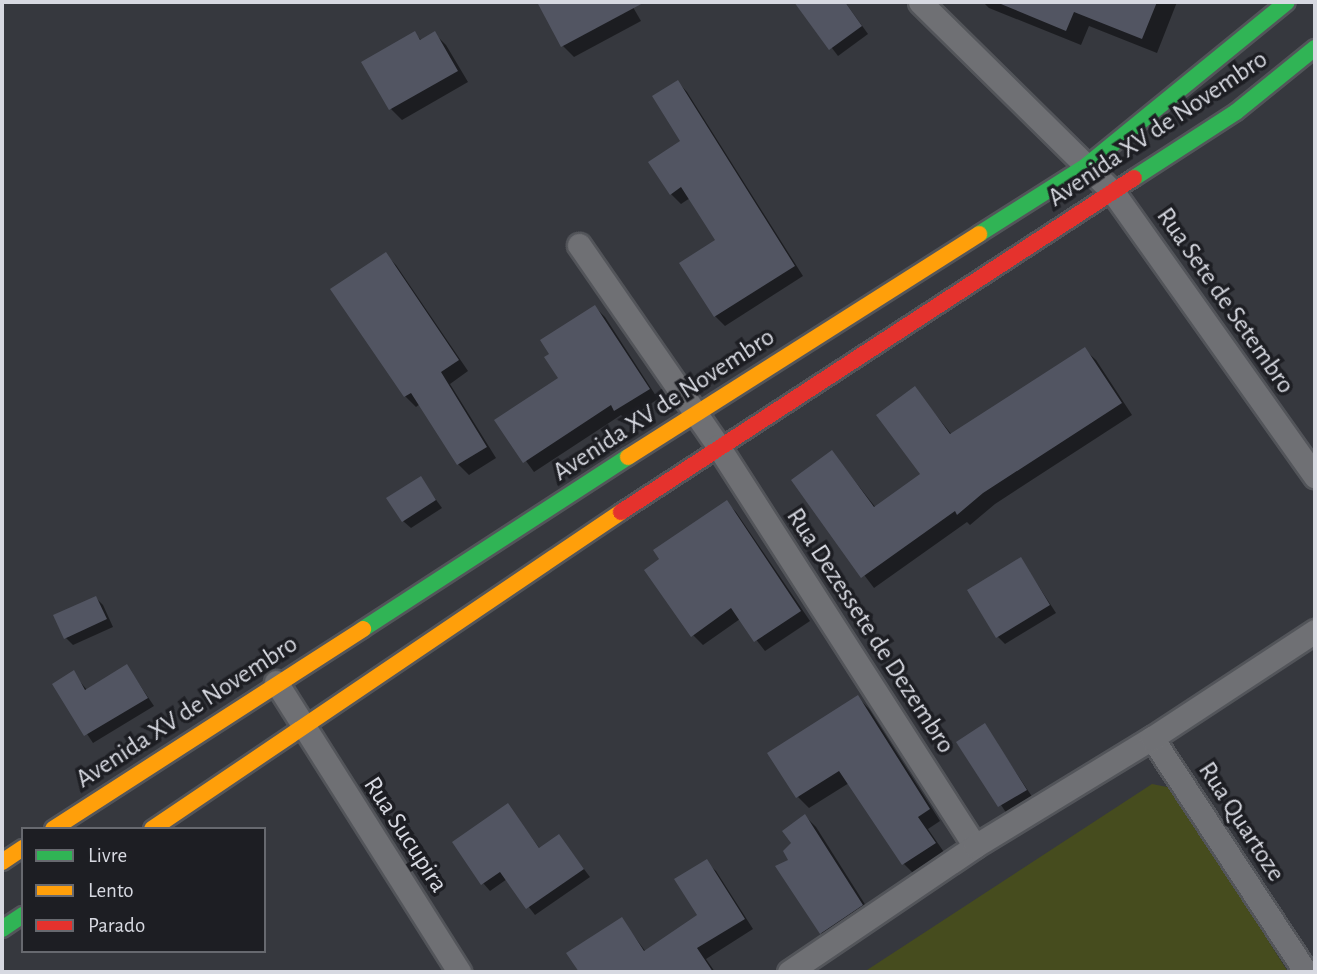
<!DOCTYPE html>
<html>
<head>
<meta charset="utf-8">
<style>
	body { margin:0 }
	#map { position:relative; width:1317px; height:974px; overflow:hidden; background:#36383e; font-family:"Alegreya Sans",sans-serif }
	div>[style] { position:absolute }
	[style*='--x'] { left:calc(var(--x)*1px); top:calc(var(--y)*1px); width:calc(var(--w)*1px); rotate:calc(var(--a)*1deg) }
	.green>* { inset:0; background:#464c1e }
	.shadow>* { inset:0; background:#0007 }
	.building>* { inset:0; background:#525562 }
	.roads { filter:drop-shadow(2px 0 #53555a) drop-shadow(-2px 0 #53555a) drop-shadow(0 2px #53555a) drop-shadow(0 -2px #53555a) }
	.street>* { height:23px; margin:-11.5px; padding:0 11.5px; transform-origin:11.5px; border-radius:11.5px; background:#6f7074 }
	.fast>* { height:16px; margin:-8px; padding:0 8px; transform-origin:8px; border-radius:8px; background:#30b455 }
	.slow>* { height:16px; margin:-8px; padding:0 8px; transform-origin:8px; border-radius:8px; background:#ff9f0a }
	.jam>* { height:16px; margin:-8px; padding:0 8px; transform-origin:8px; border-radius:8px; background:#e5322d }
	span { translate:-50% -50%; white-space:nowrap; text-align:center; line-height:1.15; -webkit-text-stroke:7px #1d1e23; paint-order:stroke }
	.street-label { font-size:26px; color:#d7d9e1 }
	.frame { position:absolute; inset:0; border:4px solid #d7d9e1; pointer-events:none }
	.legend { position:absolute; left:21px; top:827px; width:245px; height:126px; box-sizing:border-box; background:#1d1e23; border:2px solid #67696f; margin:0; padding:9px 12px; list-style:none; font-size:21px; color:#d7d9e1 }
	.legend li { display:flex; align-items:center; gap:14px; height:35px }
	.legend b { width:35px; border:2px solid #67696f }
</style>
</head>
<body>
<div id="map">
	<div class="green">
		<div style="clip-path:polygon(1152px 784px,1172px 788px,1288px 972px,864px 972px)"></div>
	</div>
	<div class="shadow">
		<div style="clip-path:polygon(549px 2px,630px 2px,641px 21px,574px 57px,563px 46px,541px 6px)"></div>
		<div style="clip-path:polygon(797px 2px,845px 2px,868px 34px,838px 56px)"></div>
		<div style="clip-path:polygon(983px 2px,1177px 2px,1157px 53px,1089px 26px,1081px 45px,989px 8px)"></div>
		<div style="clip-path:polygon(415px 34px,422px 41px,435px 34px,446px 45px,468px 82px,402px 120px,391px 109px)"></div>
		<div style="clip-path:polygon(678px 82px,687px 92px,803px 276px,725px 326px,715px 316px,718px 241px,690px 198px,681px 204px,671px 194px,683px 142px)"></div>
		<div style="clip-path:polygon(385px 254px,396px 265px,468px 371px,450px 384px,496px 458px,469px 475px,458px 464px,420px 404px,416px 407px,405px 396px)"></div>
		<div style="clip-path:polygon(595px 307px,605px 317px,658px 399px,626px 420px,621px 415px,534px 472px,497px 421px,560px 378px)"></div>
		<div style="clip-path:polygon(1084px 349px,1096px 360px,1132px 415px,995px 504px,970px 525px,967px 522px,874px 588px,793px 481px,832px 452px,876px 508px,923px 475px,915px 389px,952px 435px)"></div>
		<div style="clip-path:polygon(421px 479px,442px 508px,411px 528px,403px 521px)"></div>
		<div style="clip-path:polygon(726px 502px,736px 512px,810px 621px,765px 651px,740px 619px,703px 645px,693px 635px)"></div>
		<div style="clip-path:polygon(1021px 559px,1056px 613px,1005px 644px,997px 636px)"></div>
		<div style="clip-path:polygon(96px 598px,103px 605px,113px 627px,73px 645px,65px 637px)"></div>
		<div style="clip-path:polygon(127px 666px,154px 706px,93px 743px,54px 684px,73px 673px,87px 690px)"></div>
		<div style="clip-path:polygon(858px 697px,869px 709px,940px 821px,928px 829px,946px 855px,915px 875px,904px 864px,849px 783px,809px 808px,798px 797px)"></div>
		<div style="clip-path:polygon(985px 726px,1033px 798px,1007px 814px,959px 742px)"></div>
		<div style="clip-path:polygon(508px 805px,540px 849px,559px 836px,590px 877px,535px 915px,507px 879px,490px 891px,483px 883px)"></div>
		<div style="clip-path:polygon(805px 816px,816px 827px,873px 917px,832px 944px,821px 933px,794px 843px)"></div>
		<div style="clip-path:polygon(706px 862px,716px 871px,753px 929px,706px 959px,715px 972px,581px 972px,569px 954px,622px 920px,646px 952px,699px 916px)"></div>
	</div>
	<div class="building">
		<div style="clip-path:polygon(537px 2px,645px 2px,561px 47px)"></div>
		<div style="clip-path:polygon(794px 2px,845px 2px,862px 26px,829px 50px)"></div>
		<div style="clip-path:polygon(996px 2px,1157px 2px,1142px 39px,1074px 12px,1066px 31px)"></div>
		<div style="clip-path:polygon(415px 31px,420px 40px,435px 31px,458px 71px,389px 110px,361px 62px)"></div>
		<div style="clip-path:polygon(678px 80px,795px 266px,714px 317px,679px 263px,715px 240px,681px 187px,670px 195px,648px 162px,680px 141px,652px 96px)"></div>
		<div style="clip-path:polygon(386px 252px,459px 360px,441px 372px,487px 447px,457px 465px,411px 393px,404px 397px,330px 289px)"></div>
		<div style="clip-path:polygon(595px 305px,650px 389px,614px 411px,611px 405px,523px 463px,494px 420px,558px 378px,544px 357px,549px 354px,540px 340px)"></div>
		<div style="clip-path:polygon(1085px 347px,1122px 403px,983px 493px,957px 515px,955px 511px,861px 578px,791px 480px,832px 450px,874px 507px,920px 474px,876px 415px,915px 386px,950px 434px)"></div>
		<div style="clip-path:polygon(421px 476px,436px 500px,402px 522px,386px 498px)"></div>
		<div style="clip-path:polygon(727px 500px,801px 611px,754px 642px,731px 608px,691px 637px,644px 570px,659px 559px,653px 550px)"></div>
		<div style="clip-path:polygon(1021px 557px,1050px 605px,996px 638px,967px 590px)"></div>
		<div style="clip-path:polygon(96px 596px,107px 619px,64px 639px,53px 615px)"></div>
		<div style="clip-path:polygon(127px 664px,148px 698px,84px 736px,52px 684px,74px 670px,85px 690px)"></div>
		<div style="clip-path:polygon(858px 695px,930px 809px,918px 817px,936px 843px,902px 865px,839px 771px,796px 798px,767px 753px)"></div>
		<div style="clip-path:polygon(985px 723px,1027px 790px,998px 807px,956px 742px)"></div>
		<div style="clip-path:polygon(508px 803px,539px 848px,559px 834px,584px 869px,526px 909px,500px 872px,481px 885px,452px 842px)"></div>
		<div style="clip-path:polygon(805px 814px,863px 905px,820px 934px,775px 866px,788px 860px,783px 851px,791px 843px,782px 831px)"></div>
		<div style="clip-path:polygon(707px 859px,745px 919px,697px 948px,713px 972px,579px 972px,566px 953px,622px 917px,644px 951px,697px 915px,674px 879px)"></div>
	</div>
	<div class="roads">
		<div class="street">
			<div style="--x:920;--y:2;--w:271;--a:44.6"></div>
			<div style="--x:1113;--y:192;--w:349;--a:54.6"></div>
			<div style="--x:579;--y:245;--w:244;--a:55.3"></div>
			<div style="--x:718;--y:446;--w:475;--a:57.3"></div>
			<div style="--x:276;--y:682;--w:343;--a:57.7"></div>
			<div style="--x:1152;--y:738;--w:280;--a:56.7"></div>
			<div style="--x:789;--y:972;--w:225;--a:-34.1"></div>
			<div style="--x:975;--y:846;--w:207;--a:-31.4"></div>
			<div style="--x:1152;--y:738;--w:195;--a:-33.3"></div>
		</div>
		<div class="fast">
			<div style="--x:1134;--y:178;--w:121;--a:-32.9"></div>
			<div style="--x:1236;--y:112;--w:102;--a:-39"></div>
			<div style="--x:979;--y:234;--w:127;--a:-32.4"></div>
			<div style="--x:1086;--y:166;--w:259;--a:-39.2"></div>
			<div style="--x:363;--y:629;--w:316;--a:-33"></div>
			<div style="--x:2;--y:929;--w:25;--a:-34"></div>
		</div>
		<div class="slow">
			<div style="--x:628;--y:457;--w:416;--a:-32.4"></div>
			<div style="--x:53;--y:829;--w:369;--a:-32.8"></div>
			<div style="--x:152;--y:829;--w:566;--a:-34.06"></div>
			<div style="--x:2;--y:862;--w:25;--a:-34"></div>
		</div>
		<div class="jam">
			<div style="--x:621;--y:512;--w:612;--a:-33.07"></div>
		</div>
	</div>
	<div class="street-label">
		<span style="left:1158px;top:129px;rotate:-34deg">Avenida XV de Novembro</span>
		<span style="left:1225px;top:301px;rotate:55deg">Rua Sete de Setembro</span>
		<span style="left:664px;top:405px;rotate:-33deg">Avenida XV de Novembro</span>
		<span style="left:870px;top:631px;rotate:57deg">Rua Dezessete de Dezembro</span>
		<span style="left:187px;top:712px;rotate:-33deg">Avenida XV de Novembro</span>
		<span style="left:1241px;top:822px;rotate:57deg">Rua Quartoze</span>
		<span style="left:405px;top:835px;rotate:57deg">Rua Sucupira</span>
	</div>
	<div class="frame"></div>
	<ul class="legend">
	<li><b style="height:9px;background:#30b455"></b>Livre</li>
	<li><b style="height:9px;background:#ff9f0a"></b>Lento</li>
	<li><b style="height:9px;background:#e5322d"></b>Parado</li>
	</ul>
</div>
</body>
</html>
